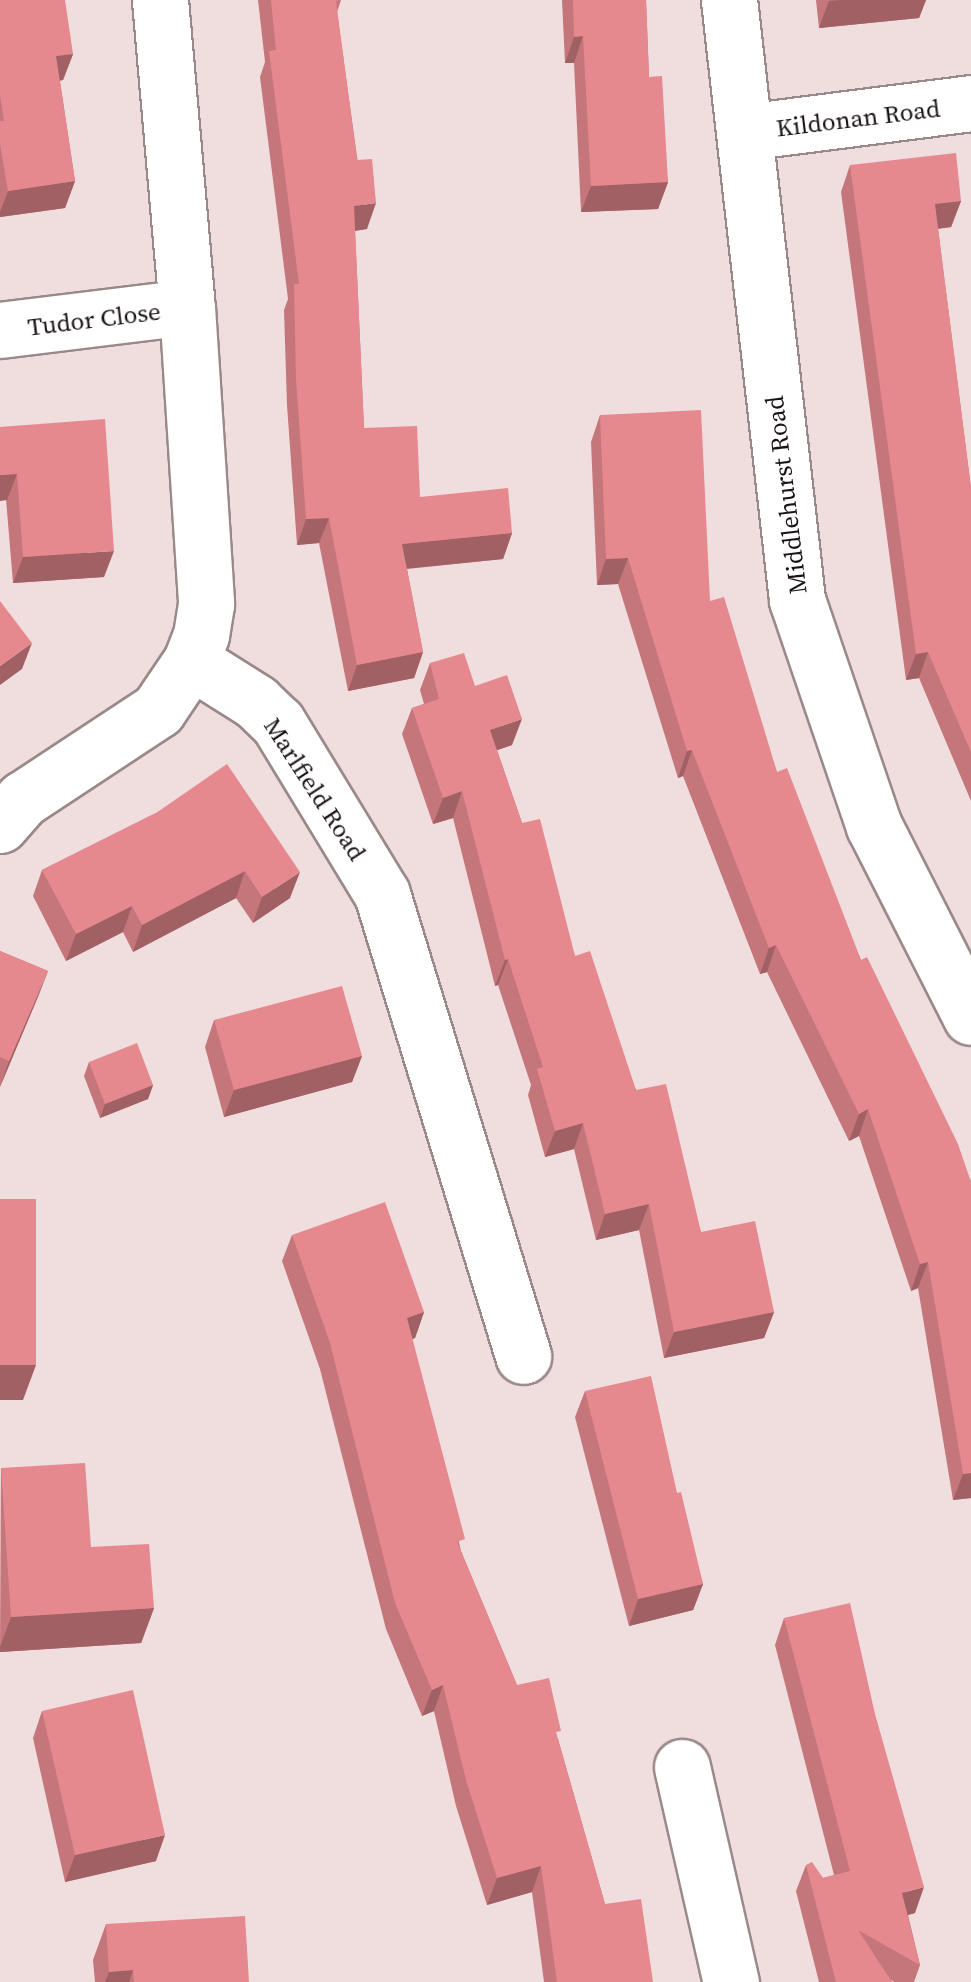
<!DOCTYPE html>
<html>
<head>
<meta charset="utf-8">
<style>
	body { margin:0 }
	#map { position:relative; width:971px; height:1982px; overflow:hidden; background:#f0dddd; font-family:"Source Serif 4",serif }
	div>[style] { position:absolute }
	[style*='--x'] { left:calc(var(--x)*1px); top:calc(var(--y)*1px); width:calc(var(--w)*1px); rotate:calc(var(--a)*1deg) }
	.roads { filter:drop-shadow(2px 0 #9a8989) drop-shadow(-2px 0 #9a8989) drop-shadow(0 2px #9a8989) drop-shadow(0 -2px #9a8989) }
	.minor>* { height:55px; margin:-27.5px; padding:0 27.5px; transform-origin:27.5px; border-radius:27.5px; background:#fff }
	.wall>* { inset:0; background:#c5767b }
	.shaded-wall>* { inset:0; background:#a06064 }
	.building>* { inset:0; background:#e5898f }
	span { translate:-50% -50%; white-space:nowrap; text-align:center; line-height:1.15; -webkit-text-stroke:8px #fff; paint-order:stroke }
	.street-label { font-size:25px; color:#1a1314 }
</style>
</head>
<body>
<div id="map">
	<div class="roads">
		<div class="minor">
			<div style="--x:160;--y:0;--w:308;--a:85"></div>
			<div style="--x:187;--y:307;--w:298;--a:86.3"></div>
			<div style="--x:206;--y:604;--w:31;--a:99"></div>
			<div style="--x:201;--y:635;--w:28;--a:111"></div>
			<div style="--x:191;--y:661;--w:77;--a:32.2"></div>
			<div style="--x:256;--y:702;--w:30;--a:44"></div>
			<div style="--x:278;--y:723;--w:200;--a:58.7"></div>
			<div style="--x:382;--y:894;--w:483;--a:73"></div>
			<div style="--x:729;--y:0;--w:604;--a:83.53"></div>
			<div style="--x:797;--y:600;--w:239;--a:71.2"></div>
			<div style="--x:874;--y:826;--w:214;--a:63.1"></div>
			<div style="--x:745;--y:132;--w:228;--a:-7.3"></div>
			<div style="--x:0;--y:330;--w:188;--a:-7"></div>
			<div style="--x:0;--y:825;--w:35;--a:-49"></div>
			<div style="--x:23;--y:799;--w:162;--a:-33.4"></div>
			<div style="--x:158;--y:710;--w:59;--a:-56"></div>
			<div style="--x:682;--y:1767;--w:221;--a:77.2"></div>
		</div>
	</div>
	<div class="wall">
		<div style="clip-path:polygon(0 0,73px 54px,63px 80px,60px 81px,75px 181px,65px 208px,0 217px)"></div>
		<div style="clip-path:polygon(258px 0,341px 0,337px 12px,367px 229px,355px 231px,364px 428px,420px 497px,512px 533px,503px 559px,407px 569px,423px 652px,414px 678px,348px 691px,319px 543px,297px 545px,287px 405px,284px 310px,288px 299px,260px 77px,265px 62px)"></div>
		<div style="clip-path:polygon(562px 0,646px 0,649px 77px,668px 182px,658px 209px,581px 212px,574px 63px,565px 63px)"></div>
		<div style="clip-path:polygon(816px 0,926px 0,919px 18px,819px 28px)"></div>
		<div style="clip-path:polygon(850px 165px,961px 201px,951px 227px,938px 229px,971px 488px,971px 801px,919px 678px,906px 680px,841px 192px)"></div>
		<div style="clip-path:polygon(600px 415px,710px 601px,777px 772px,861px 960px,971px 1182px,971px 1498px,953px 1500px,918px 1288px,911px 1291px,859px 1136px,849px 1141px,767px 972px,760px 974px,683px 776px,678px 778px,618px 584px,597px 585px,591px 442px)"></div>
		<div style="clip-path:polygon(0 427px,104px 577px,13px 583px)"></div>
		<div style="clip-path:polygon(430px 663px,475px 686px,512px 745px,497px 750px,522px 823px,575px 956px,701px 1232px,774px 1312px,764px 1338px,664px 1358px,639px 1230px,596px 1240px,574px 1149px,545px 1157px,528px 1095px,531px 1085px,498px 985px,495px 986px,453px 818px,433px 824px,402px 734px,412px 708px,424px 704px,420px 690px)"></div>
		<div style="clip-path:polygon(156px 813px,290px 898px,253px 923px,236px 898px,133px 952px,123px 932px,66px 961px,33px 896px,42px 870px)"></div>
		<div style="clip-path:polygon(0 951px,48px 971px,0 1087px)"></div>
		<div style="clip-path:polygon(214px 1020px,362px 1056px,352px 1082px,224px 1117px,205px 1047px)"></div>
		<div style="clip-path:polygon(89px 1062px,153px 1085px,148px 1099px,100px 1118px,84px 1076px)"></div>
		<div style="clip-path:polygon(292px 1235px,424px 1312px,415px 1338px,412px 1339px,461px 1551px,517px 1685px,558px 1739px,605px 1904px,653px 1982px,544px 1982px,532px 1892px,487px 1905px,456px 1806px,434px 1711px,422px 1716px,386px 1629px,320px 1369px,282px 1261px)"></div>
		<div style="clip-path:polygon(585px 1391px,677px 1493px,703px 1584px,693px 1610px,629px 1626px,575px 1417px)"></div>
		<div style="clip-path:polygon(1px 1468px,91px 1547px,154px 1608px,141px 1643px,0 1652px)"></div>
		<div style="clip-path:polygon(784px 1618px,915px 1913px,908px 1915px,920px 1965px,914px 1982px,894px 1982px,891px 1980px,892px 1982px,819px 1982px,796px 1891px,806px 1865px,823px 1878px,834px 1875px,775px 1645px)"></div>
		<div style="clip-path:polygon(42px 1711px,156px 1861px,65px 1882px,33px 1738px)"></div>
		<div style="clip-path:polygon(106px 1924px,249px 1982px,95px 1982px,93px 1960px)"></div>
	</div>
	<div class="shaded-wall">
		<div style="clip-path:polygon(841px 0,926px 0,919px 18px,819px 28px,829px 1px)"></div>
		<div style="clip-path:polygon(583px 36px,574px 63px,565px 63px,574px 37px)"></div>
		<div style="clip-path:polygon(73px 54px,63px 80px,46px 82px,56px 56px)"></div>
		<div style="clip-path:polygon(75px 181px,65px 208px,0 217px,0 212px,8px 191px)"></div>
		<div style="clip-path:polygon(668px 182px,658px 209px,581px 212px,591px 186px)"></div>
		<div style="clip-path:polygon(961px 201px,951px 227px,925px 230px,935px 204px)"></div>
		<div style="clip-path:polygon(376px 203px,367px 229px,345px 232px,354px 206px)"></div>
		<div style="clip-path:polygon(17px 474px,7px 500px,0 501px,0 475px)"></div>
		<div style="clip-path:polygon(329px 518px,319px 543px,297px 545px,306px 519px)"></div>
		<div style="clip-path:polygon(512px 533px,503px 559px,392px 570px,402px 544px)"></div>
		<div style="clip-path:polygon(114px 551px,104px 577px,13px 583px,23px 557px)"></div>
		<div style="clip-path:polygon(628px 558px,618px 584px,597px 585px,606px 559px)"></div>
		<div style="clip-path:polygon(32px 643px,22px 669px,0 685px,0 666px)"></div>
		<div style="clip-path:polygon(423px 652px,414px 678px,348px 691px,357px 665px)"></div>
		<div style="clip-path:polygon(928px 652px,919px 678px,906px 680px,916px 654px)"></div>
		<div style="clip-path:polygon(522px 719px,512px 745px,480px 756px,490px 730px)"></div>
		<div style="clip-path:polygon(692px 750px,683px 776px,678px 778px,687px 751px)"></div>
		<div style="clip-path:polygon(462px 791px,453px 818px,433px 824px,443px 798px)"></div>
		<div style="clip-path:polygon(245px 871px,236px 898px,133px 952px,142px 925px)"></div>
		<div style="clip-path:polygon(300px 872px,290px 898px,253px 923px,262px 897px)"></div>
		<div style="clip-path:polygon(132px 906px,123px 932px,66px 961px,76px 934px)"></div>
		<div style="clip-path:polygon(776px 945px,767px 972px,760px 974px,769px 948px)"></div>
		<div style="clip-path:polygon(508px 959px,498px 985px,495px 986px,505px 960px)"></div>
		<div style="clip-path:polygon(48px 971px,38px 997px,0 1087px,9px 1061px)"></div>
		<div style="clip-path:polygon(362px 1056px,352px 1082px,224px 1117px,234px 1090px)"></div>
		<div style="clip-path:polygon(153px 1085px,148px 1099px,100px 1118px,105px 1104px)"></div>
		<div style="clip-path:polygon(868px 1109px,859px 1136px,849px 1141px,859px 1114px)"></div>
		<div style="clip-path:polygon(583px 1123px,574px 1149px,545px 1157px,555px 1131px)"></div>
		<div style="clip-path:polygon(649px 1204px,639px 1230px,596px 1240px,605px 1214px)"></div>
		<div style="clip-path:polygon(928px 1262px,918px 1288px,911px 1291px,920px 1264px)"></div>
		<div style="clip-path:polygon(424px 1312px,415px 1338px,397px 1345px,407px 1318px)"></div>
		<div style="clip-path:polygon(774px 1312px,764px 1338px,664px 1358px,674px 1332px)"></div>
		<div style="clip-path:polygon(0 1365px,36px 1365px,23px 1400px,0 1400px)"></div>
		<div style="clip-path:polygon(971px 1473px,971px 1498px,953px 1500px,963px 1474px)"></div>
		<div style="clip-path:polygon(703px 1584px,693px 1610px,629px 1626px,638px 1599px)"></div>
		<div style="clip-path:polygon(154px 1608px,141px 1643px,0 1652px,0 1647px,11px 1617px)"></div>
		<div style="clip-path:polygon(443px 1685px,434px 1711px,422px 1716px,432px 1690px)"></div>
		<div style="clip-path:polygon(165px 1835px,156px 1861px,65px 1882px,75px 1855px)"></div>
		<div style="clip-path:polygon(541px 1866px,532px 1892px,487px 1905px,497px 1878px)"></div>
		<div style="clip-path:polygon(924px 1887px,915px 1913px,893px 1919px,902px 1893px)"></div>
		<div style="clip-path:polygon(133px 1970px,129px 1982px,105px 1982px,109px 1972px)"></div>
	</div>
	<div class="building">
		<div style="clip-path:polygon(0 0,65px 0,73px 54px,56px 56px,75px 181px,8px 191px,0 144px,0 121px,4px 121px,0 95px)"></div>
		<div style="clip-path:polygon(271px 0,341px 0,336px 1px,357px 160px,372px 159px,376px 203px,354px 206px,364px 428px,417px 426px,420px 497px,508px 488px,512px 533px,402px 544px,423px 652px,357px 665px,329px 518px,306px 519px,296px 379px,294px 284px,299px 284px,269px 51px,276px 50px)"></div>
		<div style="clip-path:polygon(573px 0,646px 0,649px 77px,662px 76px,668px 182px,591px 186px,583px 36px,574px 37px)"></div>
		<div style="clip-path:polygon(956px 153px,961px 201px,935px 204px,971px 488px,971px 752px,928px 652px,916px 654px,850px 165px)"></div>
		<div style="clip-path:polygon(701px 410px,710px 601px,724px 597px,777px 772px,787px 768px,861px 960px,867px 957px,958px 1144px,971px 1182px,971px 1473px,963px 1474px,928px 1262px,920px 1264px,868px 1109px,859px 1114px,776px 945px,769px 948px,692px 750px,687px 751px,628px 558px,606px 559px,600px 415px)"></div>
		<div style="clip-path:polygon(105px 419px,114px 551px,23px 557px,17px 474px,0 475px,0 427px)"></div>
		<div style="clip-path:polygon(0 601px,32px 643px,0 666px)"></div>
		<div style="clip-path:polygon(464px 653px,475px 686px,507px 675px,522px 719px,490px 730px,522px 823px,540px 819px,575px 956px,590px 951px,636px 1090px,666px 1084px,701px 1232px,755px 1221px,774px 1312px,674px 1332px,649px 1204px,605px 1214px,583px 1123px,555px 1131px,537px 1069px,543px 1067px,508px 959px,505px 960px,462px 791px,443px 798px,412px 708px,439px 699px,430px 663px)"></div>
		<div style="clip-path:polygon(227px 764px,300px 872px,262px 897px,245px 871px,142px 925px,132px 906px,76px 934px,42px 870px,156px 813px)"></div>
		<div style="clip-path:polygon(0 951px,48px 971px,9px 1061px,0 1057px)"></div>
		<div style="clip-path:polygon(342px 986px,362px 1056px,234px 1090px,214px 1020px)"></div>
		<div style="clip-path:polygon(137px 1043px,153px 1085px,105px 1104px,89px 1062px)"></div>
		<div style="clip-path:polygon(0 1199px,36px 1199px,36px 1365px,0 1365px)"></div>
		<div style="clip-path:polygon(385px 1202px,424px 1312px,407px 1318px,465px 1539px,457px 1542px,517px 1685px,549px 1678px,561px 1731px,556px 1732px,605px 1904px,641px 1899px,653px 1982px,557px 1982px,541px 1866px,497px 1878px,466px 1780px,443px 1685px,432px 1690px,395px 1603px,330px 1343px,292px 1235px)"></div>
		<div style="clip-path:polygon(651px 1376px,677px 1493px,681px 1492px,703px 1584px,638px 1599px,585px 1391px)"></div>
		<div style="clip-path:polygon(85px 1463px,91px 1547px,149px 1544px,154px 1608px,11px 1617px,1px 1468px)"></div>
		<div style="clip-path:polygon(850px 1603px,875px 1714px,924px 1887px,902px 1893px,920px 1965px,858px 1930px,892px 1982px,836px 1982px,806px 1865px,812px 1862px,823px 1878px,850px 1871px,784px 1618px)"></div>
		<div style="clip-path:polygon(133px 1690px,165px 1835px,75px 1855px,42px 1711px)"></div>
		<div style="clip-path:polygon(245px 1916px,249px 1982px,134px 1982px,133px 1970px,109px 1972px,106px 1924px)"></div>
	</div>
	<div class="street-label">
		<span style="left:858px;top:118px;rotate:-7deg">Kildonan Road</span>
		<span style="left:94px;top:319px;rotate:-7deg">Tudor Close</span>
		<span style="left:786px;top:495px;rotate:-97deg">Middlehurst Road</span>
		<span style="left:315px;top:789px;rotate:57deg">Marlfield Road</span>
	</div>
</div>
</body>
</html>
